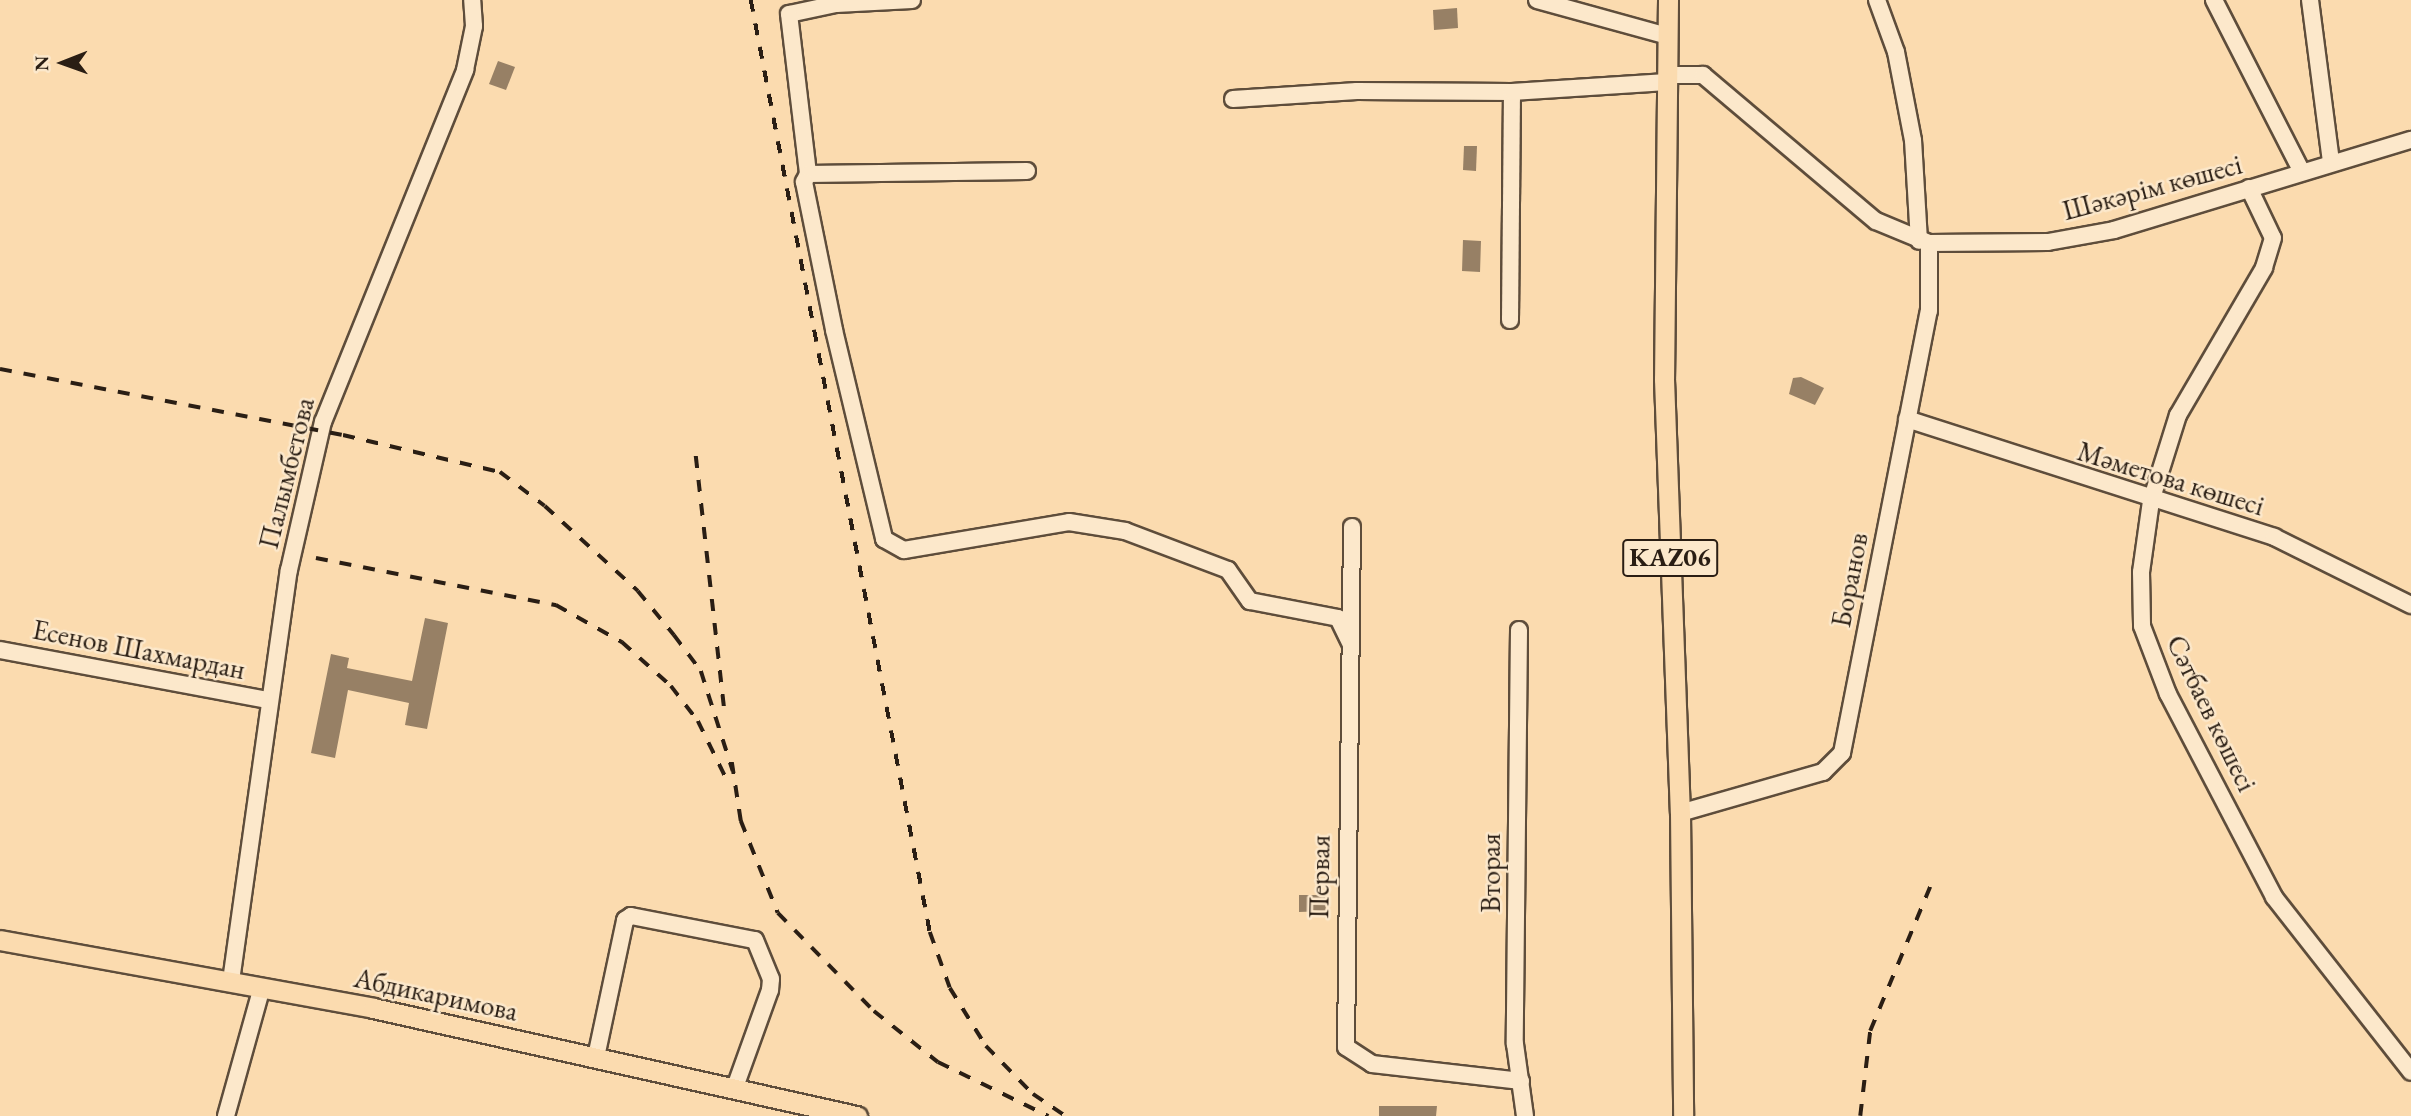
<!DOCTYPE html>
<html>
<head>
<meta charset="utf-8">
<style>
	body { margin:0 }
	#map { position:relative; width:2411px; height:1116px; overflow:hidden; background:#fbdbaf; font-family:"EB Garamond",serif }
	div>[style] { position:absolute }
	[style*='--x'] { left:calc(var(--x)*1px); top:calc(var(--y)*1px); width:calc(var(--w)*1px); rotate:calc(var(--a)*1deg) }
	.building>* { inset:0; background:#978065 }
	.roads { filter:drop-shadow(2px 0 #5e4d3b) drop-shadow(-2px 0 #5e4d3b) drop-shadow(0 2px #5e4d3b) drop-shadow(0 -2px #5e4d3b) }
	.minor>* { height:16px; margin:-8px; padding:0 8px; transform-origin:8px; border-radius:8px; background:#fce8cb }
	.major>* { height:19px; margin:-9.5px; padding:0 9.5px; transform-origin:9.5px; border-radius:9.5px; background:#fbdbaf }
	.rail>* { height:3.5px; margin-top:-1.75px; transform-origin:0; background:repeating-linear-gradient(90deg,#2a1e14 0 12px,transparent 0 24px) }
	span { translate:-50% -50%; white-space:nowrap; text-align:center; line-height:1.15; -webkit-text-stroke:5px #fce8cb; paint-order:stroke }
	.shield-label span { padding:2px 5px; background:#fce8cb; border:2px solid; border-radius:5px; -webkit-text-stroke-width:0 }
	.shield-label { font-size:26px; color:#2a1e14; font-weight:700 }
	.street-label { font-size:28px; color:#2a1e14 }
	.north { position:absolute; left:28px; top:28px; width:70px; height:70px; -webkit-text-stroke:5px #fce8cb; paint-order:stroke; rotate:269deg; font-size:19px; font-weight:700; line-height:28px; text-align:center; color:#2a1e14 }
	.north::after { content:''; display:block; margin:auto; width:24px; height:32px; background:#2a1e14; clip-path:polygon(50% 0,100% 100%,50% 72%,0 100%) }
</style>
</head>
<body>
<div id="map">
	<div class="building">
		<div style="clip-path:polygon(1457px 8px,1458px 28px,1434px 30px,1433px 10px)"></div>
		<div style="clip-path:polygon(498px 61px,515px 67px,506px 90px,489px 84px)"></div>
		<div style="clip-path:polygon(1464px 146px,1477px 146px,1476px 171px,1463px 170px)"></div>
		<div style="clip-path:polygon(1463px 240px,1481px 241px,1480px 272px,1462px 271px)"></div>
		<div style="clip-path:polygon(1801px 377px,1824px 388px,1815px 405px,1789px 394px,1793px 378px)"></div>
		<div style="clip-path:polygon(425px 618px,448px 623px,427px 729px,405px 725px,409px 703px,348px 690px,335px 758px,311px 753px,331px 654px,349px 658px,347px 668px,412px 681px)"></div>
		<div style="clip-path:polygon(1299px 895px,1325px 895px,1326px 911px,1299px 912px)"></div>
		<div style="clip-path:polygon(1379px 1106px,1437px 1106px,1436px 1116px,1379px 1116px)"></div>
	</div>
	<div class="roads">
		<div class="minor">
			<div style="--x:912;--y:0;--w:76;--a:177"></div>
			<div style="--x:836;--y:4;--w:48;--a:168"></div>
			<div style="--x:789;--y:14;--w:161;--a:83.2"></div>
			<div style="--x:808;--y:174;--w:219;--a:-0.8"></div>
			<div style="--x:1537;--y:0;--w:136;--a:15.4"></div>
			<div style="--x:1877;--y:0;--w:55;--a:69.9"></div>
			<div style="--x:1896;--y:52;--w:90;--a:79.1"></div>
			<div style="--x:1913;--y:140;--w:101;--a:86.6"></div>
			<div style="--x:2214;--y:0;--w:191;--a:62.9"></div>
			<div style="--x:2310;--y:0;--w:163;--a:82.6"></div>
			<div style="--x:1667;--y:75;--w:36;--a:0"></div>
			<div style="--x:1703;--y:75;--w:226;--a:40.2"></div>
			<div style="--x:1876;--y:221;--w:57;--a:22.5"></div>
			<div style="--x:1929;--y:243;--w:119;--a:-0.5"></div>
			<div style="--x:2048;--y:242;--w:67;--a:-10.3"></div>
			<div style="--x:2114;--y:230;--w:310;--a:-16.9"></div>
			<div style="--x:1233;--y:99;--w:124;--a:-3.7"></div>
			<div style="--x:1357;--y:91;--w:155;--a:0.4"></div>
			<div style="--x:808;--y:174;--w:9;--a:117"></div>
			<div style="--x:804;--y:182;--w:151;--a:78.5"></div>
			<div style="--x:834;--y:330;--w:215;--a:76.5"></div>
			<div style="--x:884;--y:539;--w:23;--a:29"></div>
			<div style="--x:904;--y:550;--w:167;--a:-9.6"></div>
			<div style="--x:1069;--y:522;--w:57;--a:9.1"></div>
			<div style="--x:1125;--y:531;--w:110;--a:20.7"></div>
			<div style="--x:1228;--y:570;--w:38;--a:55"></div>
			<div style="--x:1250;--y:601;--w:90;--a:10.9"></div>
			<div style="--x:1338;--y:618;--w:28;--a:64"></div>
			<div style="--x:2249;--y:188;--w:55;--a:64.4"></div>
			<div style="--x:2273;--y:238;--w:31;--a:107"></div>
			<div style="--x:2264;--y:268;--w:170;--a:120.3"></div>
			<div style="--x:2178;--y:415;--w:90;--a:107.4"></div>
			<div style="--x:2151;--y:501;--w:72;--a:98"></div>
			<div style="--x:2141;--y:572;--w:54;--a:88.9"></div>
			<div style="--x:2142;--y:626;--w:73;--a:69.1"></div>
			<div style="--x:2168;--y:694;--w:229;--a:62.4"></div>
			<div style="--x:2274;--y:897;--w:222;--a:51.9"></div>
			<div style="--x:1510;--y:320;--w:228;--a:-89.5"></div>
			<div style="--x:1512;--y:92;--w:155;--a:-3.7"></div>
			<div style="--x:1907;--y:419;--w:386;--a:17.8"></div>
			<div style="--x:2274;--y:537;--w:153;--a:26.4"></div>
			<div style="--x:1352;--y:527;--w:520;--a:90.66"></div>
			<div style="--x:1346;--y:1047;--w:31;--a:33"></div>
			<div style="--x:1372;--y:1064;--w:150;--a:6.5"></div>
			<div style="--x:1519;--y:630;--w:414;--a:90.6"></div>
			<div style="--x:1515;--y:1044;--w:73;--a:82.1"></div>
			<div style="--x:0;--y:650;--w:273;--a:10.6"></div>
			<div style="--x:1680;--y:813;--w:149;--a:-16"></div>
			<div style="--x:1823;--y:772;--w:27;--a:-45"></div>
			<div style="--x:1842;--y:753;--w:450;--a:-78.9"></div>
			<div style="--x:1929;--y:311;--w:68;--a:-90"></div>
			<div style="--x:231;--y:981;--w:415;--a:-82"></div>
			<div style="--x:289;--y:570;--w:152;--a:-77.1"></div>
			<div style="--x:323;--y:422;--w:380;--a:-68"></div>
			<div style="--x:465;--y:70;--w:45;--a:-78.4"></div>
			<div style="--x:474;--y:26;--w:26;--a:-94"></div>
			<div style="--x:596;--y:1057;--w:140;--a:-78"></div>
			<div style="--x:625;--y:920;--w:7;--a:-34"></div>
			<div style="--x:631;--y:916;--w:126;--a:11"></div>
			<div style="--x:755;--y:940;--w:42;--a:67.7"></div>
			<div style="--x:771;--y:979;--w:11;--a:95"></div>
			<div style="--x:770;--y:990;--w:103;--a:109.8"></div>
			<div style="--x:226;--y:1116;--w:134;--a:-74.4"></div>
		</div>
		<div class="major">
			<div style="--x:1668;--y:0;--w:379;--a:90.6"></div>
			<div style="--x:1664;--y:379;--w:434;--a:87.9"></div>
			<div style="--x:1680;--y:813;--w:303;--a:89.4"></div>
			<div style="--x:0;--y:940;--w:379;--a:10.3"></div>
			<div style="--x:373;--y:1008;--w:496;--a:12.6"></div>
		</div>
	</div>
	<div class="rail">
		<div style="--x:751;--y:0;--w:949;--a:79.13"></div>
		<div style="--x:930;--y:932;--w:59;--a:70.3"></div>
		<div style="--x:950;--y:988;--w:68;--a:58.2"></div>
		<div style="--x:986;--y:1046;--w:67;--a:45.6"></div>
		<div style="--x:1033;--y:1094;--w:40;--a:34"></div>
		<div style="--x:0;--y:369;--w:349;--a:10.9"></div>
		<div style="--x:343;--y:435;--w:161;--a:13.3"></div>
		<div style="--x:500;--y:472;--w:56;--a:37.1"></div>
		<div style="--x:545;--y:506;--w:126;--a:42.4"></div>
		<div style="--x:638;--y:591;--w:57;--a:50.7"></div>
		<div style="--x:674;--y:635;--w:45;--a:53.1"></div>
		<div style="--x:701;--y:671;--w:105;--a:72.3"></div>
		<div style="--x:696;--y:456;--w:260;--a:83.6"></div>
		<div style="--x:316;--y:558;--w:245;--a:11.1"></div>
		<div style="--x:556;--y:605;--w:76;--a:29.3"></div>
		<div style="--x:622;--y:642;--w:66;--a:41.9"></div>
		<div style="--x:671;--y:686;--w:44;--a:52.4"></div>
		<div style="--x:698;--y:721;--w:64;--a:63.8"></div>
		<div style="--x:732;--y:762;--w:60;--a:81.3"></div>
		<div style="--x:741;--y:821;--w:99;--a:68.1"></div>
		<div style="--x:778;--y:913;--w:137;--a:45.6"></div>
		<div style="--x:874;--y:1011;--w:82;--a:38.6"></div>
		<div style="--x:938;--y:1062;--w:123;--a:26.1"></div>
		<div style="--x:1860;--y:1116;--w:86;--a:-83.3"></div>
		<div style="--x:1870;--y:1031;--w:156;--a:-67.4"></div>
	</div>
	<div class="shield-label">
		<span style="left:1670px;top:558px">KАZ06</span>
	</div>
	<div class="street-label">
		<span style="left:2152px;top:187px;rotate:-15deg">Шәкәрім көшесі</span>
		<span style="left:286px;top:473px;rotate:-76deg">Палымбетова</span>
		<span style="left:2171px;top:478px;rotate:17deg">Мәметова көшесі</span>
		<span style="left:1849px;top:580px;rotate:-79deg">Боранов</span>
		<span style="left:139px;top:649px;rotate:11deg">Есенов Шахмардан</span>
		<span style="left:2212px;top:713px;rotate:64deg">Сәтбаев көшесі</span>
		<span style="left:1490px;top:873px;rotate:-90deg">Вторая</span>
		<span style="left:1319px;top:877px;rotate:-89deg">Первая</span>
		<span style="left:436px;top:994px;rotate:12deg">Абдикаримова</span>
	</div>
	<div class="north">N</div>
</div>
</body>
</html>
